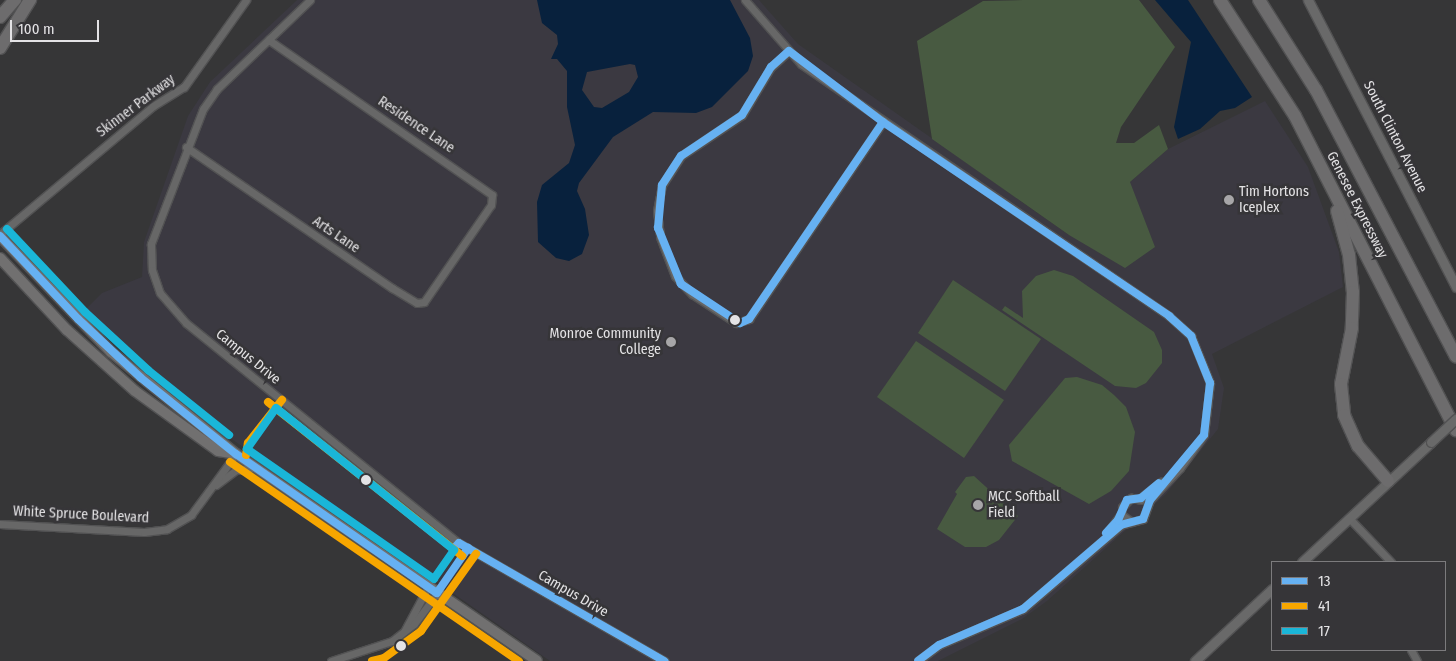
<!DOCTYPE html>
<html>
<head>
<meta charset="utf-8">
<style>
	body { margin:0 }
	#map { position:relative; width:1456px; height:661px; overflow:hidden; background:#363637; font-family:"Fira Sans Condensed",sans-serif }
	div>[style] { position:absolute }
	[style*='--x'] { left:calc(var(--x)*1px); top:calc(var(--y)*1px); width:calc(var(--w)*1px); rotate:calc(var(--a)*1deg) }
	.built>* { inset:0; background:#3b3941 }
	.green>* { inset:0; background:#485a41 }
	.water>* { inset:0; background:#08213d }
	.roads { filter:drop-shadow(1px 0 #525253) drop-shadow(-1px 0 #525253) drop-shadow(0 1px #525253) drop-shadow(0 -1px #525253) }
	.street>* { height:7px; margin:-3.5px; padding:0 3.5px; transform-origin:3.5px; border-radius:3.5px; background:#676767 }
	.secondary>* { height:9px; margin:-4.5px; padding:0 4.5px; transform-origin:4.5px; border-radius:4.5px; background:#696969 }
	.primary>* { height:10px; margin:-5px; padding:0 5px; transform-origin:5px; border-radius:5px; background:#717070 }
	.highway>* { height:12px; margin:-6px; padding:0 6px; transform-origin:6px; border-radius:6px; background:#6d6c6d }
	.bridges { filter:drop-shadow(1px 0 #525253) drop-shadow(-1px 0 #525253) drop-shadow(0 1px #525253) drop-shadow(0 -1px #525253) }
	.secondary-bridge>* { height:9px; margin:-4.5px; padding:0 4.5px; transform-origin:4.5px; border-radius:4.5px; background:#696969 }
	.bus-1>* { height:8px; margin:-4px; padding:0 4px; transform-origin:4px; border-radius:4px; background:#66b1f2 }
	.bus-2>* { height:8px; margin:-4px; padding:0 4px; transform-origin:4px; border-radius:4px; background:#f7a600 }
	.bus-3>* { height:8px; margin:-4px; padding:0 4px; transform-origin:4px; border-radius:4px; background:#1ab6d8 }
	.dots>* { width:14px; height:14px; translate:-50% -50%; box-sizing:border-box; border:2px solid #363538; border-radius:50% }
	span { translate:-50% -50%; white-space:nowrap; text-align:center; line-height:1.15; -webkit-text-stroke:5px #363538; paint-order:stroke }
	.street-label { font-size:14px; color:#e4e3e5 }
	.poi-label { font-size:14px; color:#e4e3e5 }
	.left { translate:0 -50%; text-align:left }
	.right { translate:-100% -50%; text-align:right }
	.legend { position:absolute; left:1271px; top:561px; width:175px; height:90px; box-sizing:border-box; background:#363538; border:1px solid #7c7b7d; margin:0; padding:6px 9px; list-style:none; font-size:15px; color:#e4e3e5 }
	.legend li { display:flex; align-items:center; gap:10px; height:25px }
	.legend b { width:25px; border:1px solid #7c7b7d }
	.scale { position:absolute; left:10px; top:20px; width:89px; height:22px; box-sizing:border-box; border:2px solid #e4e3e5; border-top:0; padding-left:6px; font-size:15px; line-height:18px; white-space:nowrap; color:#e4e3e5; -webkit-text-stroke:4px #363538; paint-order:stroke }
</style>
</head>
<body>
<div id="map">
	<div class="built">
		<div style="clip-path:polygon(297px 0,759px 0,798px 44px,1069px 235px,1168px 149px,1265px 101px,1308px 167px,1339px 252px,1343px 287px,1212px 354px,1224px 388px,1218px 429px,1166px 494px,1047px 601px,1022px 619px,938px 661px,550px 661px,183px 405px,81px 314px,102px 293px,142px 277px,144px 242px,188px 116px,210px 82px)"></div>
	</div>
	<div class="green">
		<div style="clip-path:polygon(1023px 0,1139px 0,1175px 47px,1121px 127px,1116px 143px,1134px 143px,1159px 125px,1168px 149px,1130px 182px,1155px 247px,1125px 268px,1069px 235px,932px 139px,917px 41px,983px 1px)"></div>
		<div style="clip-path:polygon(1054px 270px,1073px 276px,1154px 332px,1162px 350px,1162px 363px,1146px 383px,1136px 388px,1115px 386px,1002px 310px,1005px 306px,1023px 318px,1022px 291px,1036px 276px)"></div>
		<div style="clip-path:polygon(953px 280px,1041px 339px,1005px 391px,918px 333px)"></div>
		<div style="clip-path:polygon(916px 341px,1004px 400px,964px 458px,877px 397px)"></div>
		<div style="clip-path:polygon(1077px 377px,1102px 385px,1114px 395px,1126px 407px,1135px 432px,1129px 471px,1111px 491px,1089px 504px,1012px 461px,1009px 445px,1065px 378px)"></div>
		<div style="clip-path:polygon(974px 476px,1018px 516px,999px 540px,986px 547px,965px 547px,937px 529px,957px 494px,955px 492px,966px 477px)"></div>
	</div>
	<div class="water">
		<div style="clip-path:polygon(evenodd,537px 0,730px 0,750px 38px,753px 56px,748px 71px,712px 107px,696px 113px,653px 112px,613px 137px,579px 183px,577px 191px,585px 209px,589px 235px,582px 254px,569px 261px,556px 258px,538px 242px,537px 202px,542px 185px,569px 163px,575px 145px,567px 107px,567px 71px,557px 59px,551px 59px,558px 44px,557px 35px,542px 23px,537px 0,630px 64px,635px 65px,638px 77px,629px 92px,602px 108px,594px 107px,582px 90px,587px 72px,630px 64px)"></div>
		<div style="clip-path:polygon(1155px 0,1188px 0,1252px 97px,1235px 108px,1220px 111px,1200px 129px,1178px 139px,1174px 127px,1191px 42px)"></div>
	</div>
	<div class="roads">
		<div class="street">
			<div style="--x:310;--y:0;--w:129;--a:136.3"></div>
			<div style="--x:217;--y:89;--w:24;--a:125"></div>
			<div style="--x:203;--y:109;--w:145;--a:111.1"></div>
			<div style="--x:151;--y:244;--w:26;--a:88"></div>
			<div style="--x:152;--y:270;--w:24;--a:71"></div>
			<div style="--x:160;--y:293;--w:40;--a:49"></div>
			<div style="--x:186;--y:323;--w:351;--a:38.9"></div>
			<div style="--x:459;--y:543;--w:237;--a:29.9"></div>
			<div style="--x:745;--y:0;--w:85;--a:48.8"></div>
			<div style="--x:801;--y:64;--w:446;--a:34.4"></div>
			<div style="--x:1169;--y:316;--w:30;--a:42"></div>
			<div style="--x:1191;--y:336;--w:51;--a:68"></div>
			<div style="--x:1210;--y:383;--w:52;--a:96.6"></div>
			<div style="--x:1204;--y:435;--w:41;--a:126"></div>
			<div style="--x:1180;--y:468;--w:44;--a:133.2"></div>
			<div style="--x:1150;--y:500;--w:20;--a:110"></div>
			<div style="--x:1143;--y:519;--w:23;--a:165"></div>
			<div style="--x:1121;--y:525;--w:129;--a:139.4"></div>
			<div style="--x:1023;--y:609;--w:91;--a:156.8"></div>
			<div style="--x:939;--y:645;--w:26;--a:143"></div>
			<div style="--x:789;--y:51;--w:24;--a:138"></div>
			<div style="--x:771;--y:67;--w:56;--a:121.1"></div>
			<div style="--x:742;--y:115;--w:73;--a:146.1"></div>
			<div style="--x:681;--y:156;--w:35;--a:123"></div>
			<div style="--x:662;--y:185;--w:26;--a:101"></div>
			<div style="--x:657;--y:211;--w:26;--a:83"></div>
			<div style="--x:660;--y:237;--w:42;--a:69"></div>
			<div style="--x:675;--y:276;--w:25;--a:47"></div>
			<div style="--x:692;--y:294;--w:53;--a:33.4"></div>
			<div style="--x:736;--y:323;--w:14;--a:-17"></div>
			<div style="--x:749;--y:319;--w:238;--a:-55.8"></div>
			<div style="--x:186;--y:147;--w:250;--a:34.4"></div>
			<div style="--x:392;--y:288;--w:29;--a:31"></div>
			<div style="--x:417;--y:303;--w:7;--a:-8"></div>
			<div style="--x:424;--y:302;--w:118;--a:-55.4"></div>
			<div style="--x:491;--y:205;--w:10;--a:-84"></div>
			<div style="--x:492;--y:195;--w:272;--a:-145.2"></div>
			<div style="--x:0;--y:234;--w:199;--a:-39.9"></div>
			<div style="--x:153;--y:106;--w:36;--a:-32"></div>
			<div style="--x:184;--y:87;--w:107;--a:-54.5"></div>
			<div style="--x:216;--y:485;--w:25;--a:-37"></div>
			<div style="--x:236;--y:470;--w:19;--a:-6"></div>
			<div style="--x:1139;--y:499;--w:28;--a:-38"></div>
			<div style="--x:1349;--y:518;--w:61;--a:46.3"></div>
			<div style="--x:1132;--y:522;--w:12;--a:-145"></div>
			<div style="--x:1122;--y:515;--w:8;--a:-90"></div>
			<div style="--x:1122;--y:507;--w:13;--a:-45"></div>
			<div style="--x:1131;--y:498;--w:10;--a:11"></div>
			<div style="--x:0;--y:524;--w:144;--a:3.2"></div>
			<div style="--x:144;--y:532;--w:23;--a:-7"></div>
			<div style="--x:167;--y:529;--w:28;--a:-30"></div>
			<div style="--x:191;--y:515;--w:76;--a:-53.6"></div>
			<div style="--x:1109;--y:530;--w:21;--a:-53"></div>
			<div style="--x:405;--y:630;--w:49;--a:-61.9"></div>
			<div style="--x:1411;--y:650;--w:13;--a:61"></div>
			<div style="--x:331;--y:661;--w:64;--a:-18.2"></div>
			<div style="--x:392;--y:641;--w:28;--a:-38"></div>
			<div style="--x:414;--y:624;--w:39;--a:-53"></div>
		</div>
		<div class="secondary">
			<div style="--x:1308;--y:0;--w:323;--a:62.7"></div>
			<div style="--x:1302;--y:562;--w:176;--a:-42.9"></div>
			<div style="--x:1195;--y:661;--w:105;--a:-43.1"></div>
		</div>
		<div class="primary">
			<div style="--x:0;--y:236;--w:161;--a:46.3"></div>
			<div style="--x:111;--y:352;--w:161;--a:39.2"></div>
			<div style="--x:236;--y:454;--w:365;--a:34.5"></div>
			<div style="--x:0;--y:258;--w:98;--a:47.1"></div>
			<div style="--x:67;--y:330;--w:91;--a:41.9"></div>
			<div style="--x:135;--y:391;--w:102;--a:35.9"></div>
			<div style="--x:218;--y:451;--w:18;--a:9"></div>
		</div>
		<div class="highway">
			<div style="--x:1220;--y:0;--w:138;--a:57.1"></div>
			<div style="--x:1295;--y:116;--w:353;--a:62.9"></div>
			<div style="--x:1259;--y:0;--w:107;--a:57.7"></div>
			<div style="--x:1316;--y:90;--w:301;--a:62.3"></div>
			<div style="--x:0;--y:17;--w:23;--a:-49"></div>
			<div style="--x:0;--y:48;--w:57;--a:-58"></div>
			<div style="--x:1337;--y:211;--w:46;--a:74.7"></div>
			<div style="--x:1349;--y:255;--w:37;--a:84"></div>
			<div style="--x:1353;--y:292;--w:36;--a:92"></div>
			<div style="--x:1352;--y:328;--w:57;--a:101.1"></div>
			<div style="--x:1341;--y:384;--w:31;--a:84"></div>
			<div style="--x:1344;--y:415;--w:34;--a:66"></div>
			<div style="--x:1358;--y:446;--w:46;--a:49.4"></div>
		</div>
	</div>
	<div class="bridges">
		<div class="secondary-bridge">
			<div style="--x:1431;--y:442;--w:34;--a:-43"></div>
		</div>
	</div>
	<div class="bus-1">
		<div style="--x:789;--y:51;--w:118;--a:37.1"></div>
		<div style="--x:883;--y:122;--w:238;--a:124.2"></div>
		<div style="--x:749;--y:319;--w:10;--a:156"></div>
		<div style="--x:740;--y:323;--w:71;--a:-146.5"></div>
		<div style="--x:681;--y:284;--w:61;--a:-112.3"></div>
		<div style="--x:658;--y:228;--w:43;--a:-84.7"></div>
		<div style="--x:662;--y:185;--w:35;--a:-57"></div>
		<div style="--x:681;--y:156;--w:73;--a:-33.9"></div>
		<div style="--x:742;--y:115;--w:56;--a:-58.9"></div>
		<div style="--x:771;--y:67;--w:24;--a:-42"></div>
		<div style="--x:883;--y:122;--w:346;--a:34.1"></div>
		<div style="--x:1169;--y:316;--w:30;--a:42"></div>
		<div style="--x:1191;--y:336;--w:51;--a:68"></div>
		<div style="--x:1210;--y:383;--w:52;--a:96.6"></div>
		<div style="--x:1204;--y:435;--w:85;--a:129.7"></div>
		<div style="--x:1150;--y:500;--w:20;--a:110"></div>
		<div style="--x:1143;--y:519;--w:23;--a:165"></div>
		<div style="--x:1121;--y:525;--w:129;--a:139.4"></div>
		<div style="--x:1023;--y:609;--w:91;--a:156.8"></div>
		<div style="--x:939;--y:645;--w:26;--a:143"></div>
		<div style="--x:0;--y:236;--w:114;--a:46.8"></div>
		<div style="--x:78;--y:319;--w:86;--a:43.1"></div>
		<div style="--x:141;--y:378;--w:122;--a:38.7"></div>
		<div style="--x:236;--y:454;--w:244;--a:34.7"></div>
		<div style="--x:437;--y:593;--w:55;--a:-55.4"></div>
		<div style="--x:1106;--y:533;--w:18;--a:-47"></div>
		<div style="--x:1118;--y:520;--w:22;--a:-66"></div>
		<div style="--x:1127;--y:500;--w:14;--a:-8"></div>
		<div style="--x:1141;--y:498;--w:23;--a:-40"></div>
		<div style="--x:456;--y:546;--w:4;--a:-45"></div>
		<div style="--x:459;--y:543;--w:237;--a:29.9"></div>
	</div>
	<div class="bus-2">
		<div style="--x:268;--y:402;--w:248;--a:38.4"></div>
		<div style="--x:246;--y:455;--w:12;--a:-81"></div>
		<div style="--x:248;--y:443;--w:55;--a:-51.7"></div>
		<div style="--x:230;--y:462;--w:351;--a:34.6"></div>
		<div style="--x:372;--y:661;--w:12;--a:-14"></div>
		<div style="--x:384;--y:658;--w:46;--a:-36.1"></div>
		<div style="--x:421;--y:631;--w:95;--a:-54.5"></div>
	</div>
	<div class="bus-3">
		<div style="--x:7;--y:229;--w:114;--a:46.8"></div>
		<div style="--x:85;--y:312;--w:86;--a:42.6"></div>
		<div style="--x:148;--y:370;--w:104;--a:38.7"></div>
		<div style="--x:276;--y:408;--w:228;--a:38.6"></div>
		<div style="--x:454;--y:550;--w:35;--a:125"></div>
		<div style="--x:434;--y:579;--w:228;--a:-145.2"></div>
		<div style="--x:247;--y:449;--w:50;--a:-54.7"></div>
	</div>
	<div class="dots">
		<div style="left:1229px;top:200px;background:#a7a6a8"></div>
		<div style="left:735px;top:320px;background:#e4e3e5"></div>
		<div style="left:671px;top:342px;background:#a7a6a8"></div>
		<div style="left:366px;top:480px;background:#e4e3e5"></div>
		<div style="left:978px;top:505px;background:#a7a6a8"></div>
		<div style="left:401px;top:646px;background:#e4e3e5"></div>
	</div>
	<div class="street-label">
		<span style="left:136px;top:106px;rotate:-37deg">Skinner Parkway</span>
		<span style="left:416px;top:125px;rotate:34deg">Residence Lane</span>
		<span style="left:1395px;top:137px;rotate:63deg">South Clinton Avenue</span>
		<span style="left:1357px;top:205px;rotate:63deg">Genesee Expressway</span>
		<span style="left:336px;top:235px;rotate:34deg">Arts Lane</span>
		<span style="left:248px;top:357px;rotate:39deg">Campus Drive</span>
		<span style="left:81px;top:515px;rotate:3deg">White Spruce Boulevard</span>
		<span style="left:573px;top:594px;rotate:30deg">Campus Drive</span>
	</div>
	<div class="poi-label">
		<span class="left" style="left:1239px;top:200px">Tim Hortons<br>Iceplex</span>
		<span class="right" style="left:661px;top:342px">Monroe Community<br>College</span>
		<span class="left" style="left:988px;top:505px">MCC Softball<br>Field</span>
	</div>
	<ul class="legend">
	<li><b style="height:6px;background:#66b1f2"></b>13</li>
	<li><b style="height:6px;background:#f7a600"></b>41</li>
	<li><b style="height:6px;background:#1ab6d8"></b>17</li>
	</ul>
	<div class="scale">100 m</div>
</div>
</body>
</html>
